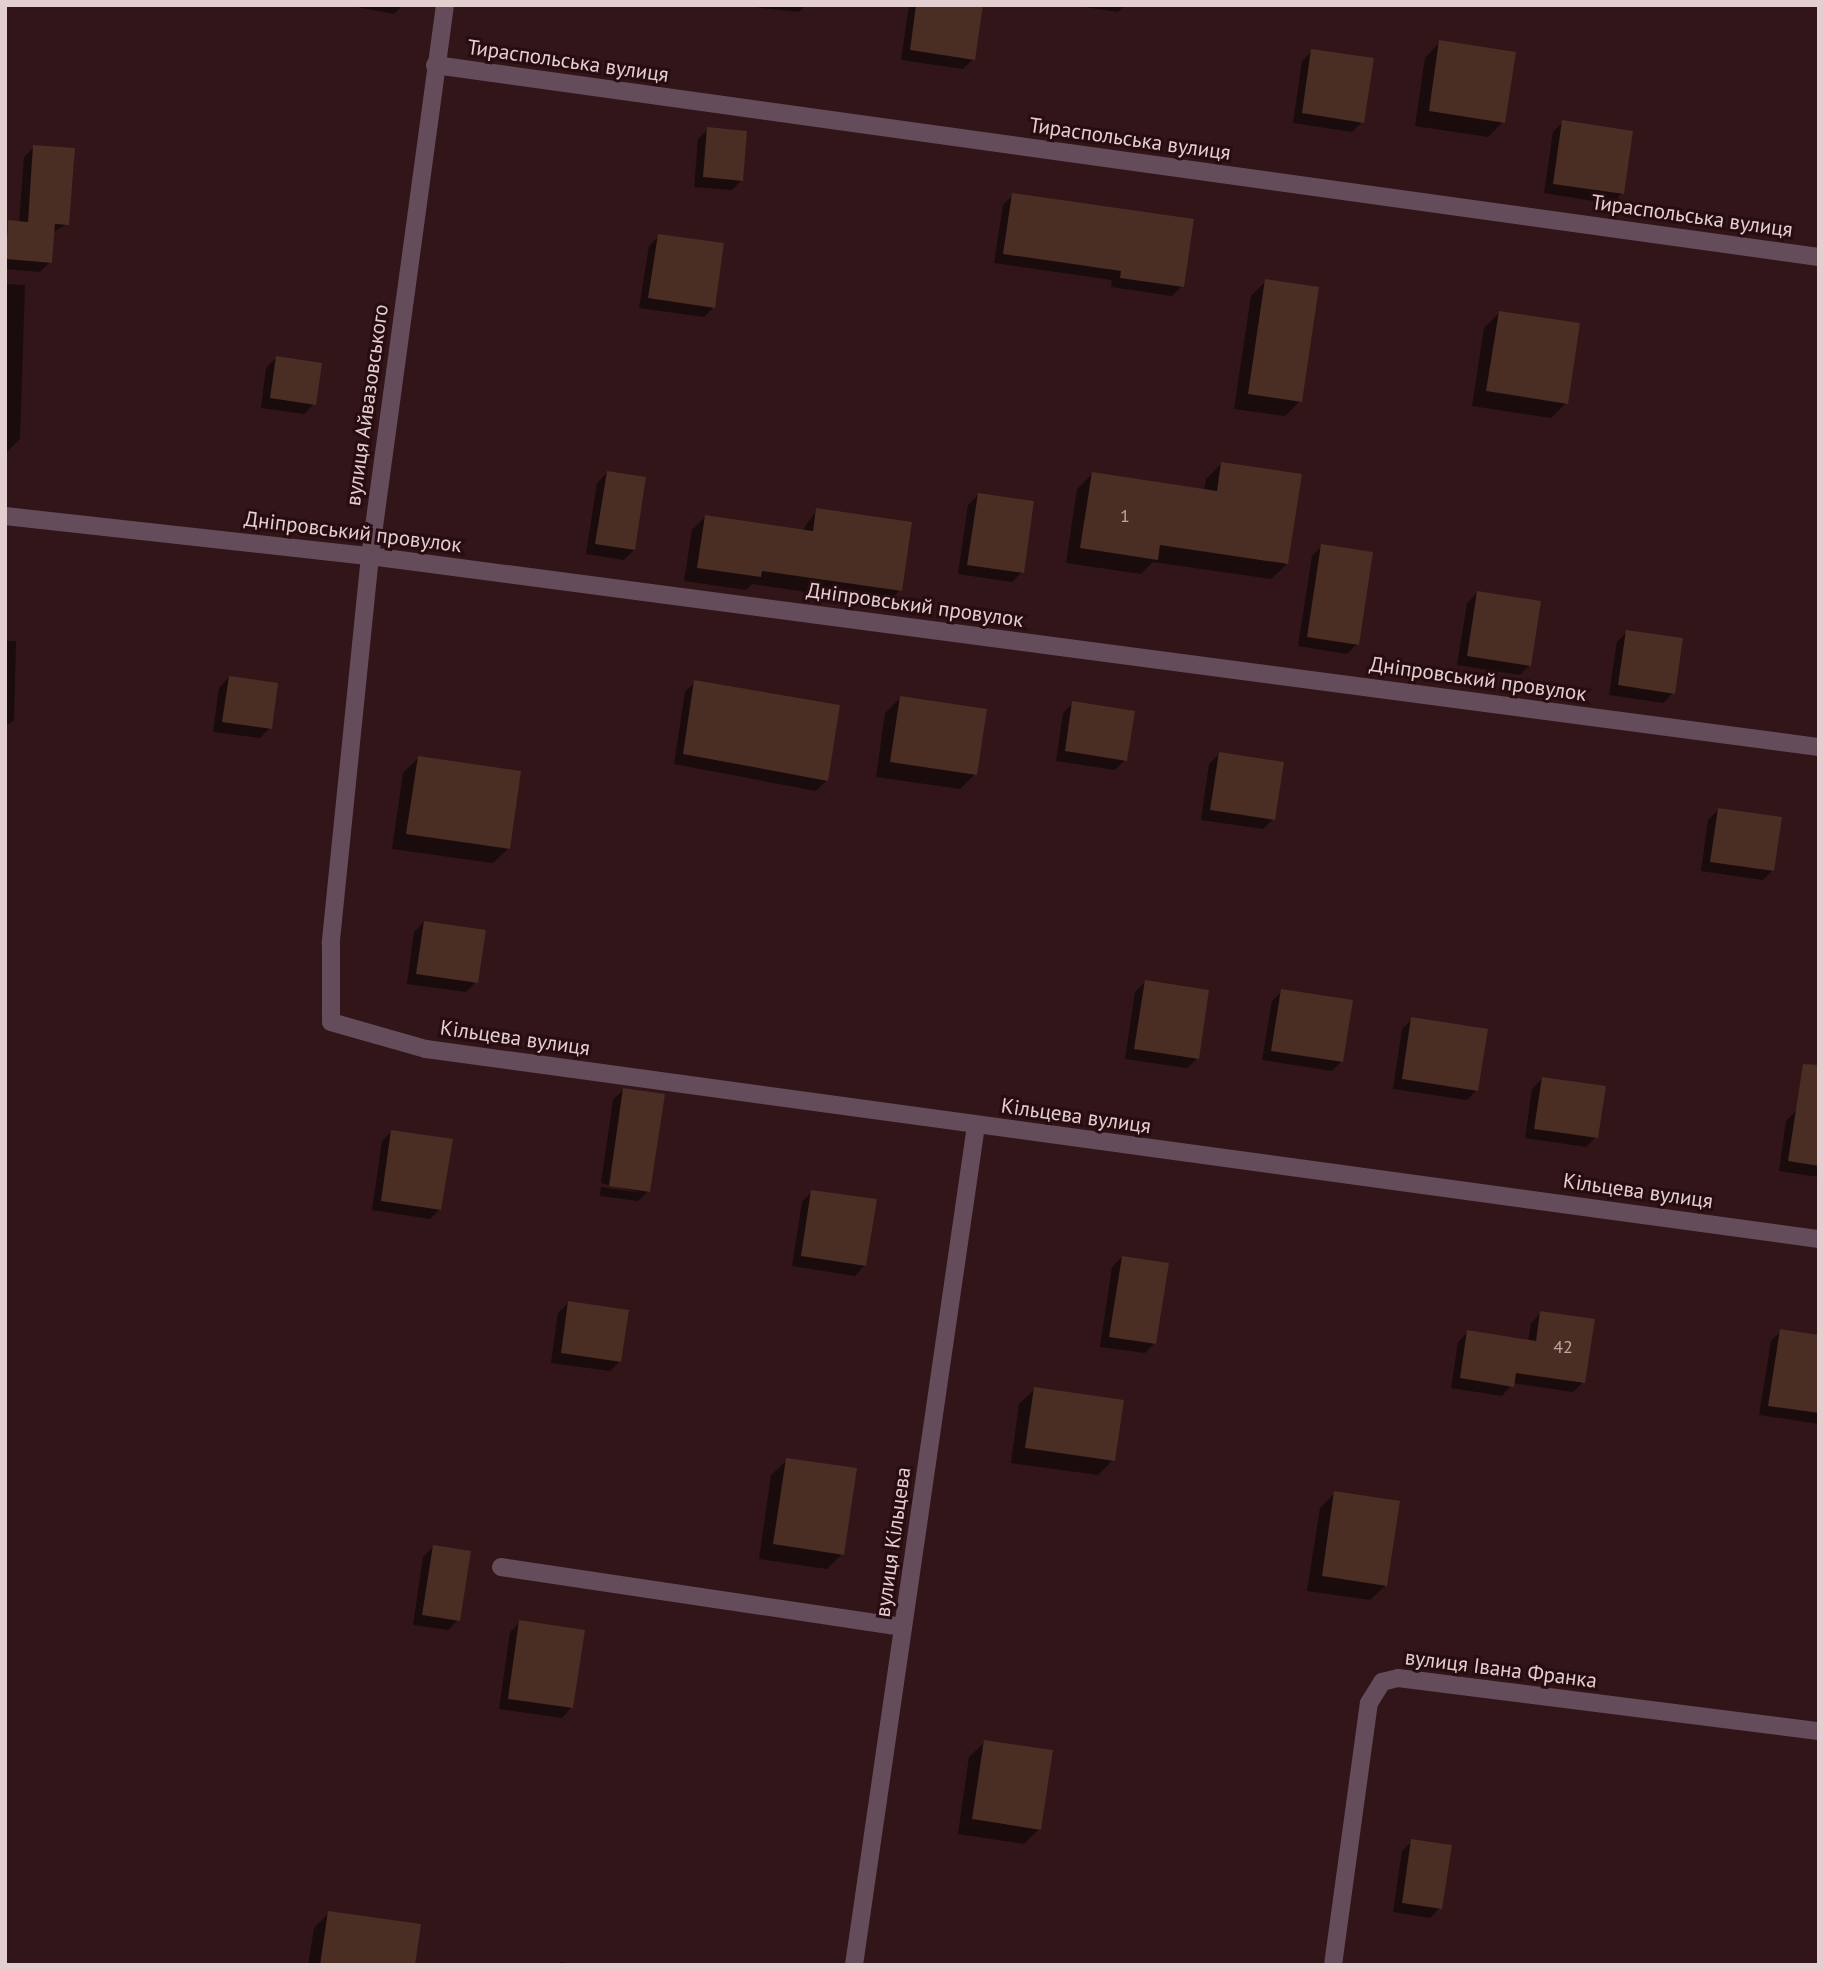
<!DOCTYPE html>
<html>
<head>
<meta charset="utf-8">
<style>
	body { margin:0 }
	#map { position:relative; width:1824px; height:1970px; overflow:hidden; background:#311519; font-family:"PT Sans",sans-serif }
	div>[style] { position:absolute }
	[style*='--x'] { left:calc(var(--x)*1px); top:calc(var(--y)*1px); width:calc(var(--w)*1px); rotate:calc(var(--a)*1deg) }
	.shadow>* { inset:0; background:#0007 }
	.building>* { inset:0; background:#4a2d23 }
	.minor>* { height:18px; margin:-9px; padding:0 9px; transform-origin:9px; border-radius:9px; background:#654c5a }
	span { translate:-50% -50%; white-space:nowrap; text-align:center; line-height:1.15; -webkit-text-stroke:6px #270c10; paint-order:stroke }
	.number-label { font-size:18px; color:#bda6a5 }
	.number-label span { -webkit-text-stroke-width:0 }
	.street-label { font-size:21px; color:#e3cfd0 }
	.frame { position:absolute; inset:0; border:7px solid #e3cfd0; pointer-events:none }
</style>
</head>
<body>
<div id="map">
	<div class="shadow">
		<div style="clip-path:polygon(347px 5px,403px 5px,394px 14px)"></div>
		<div style="clip-path:polygon(736px 5px,806px 5px,799px 12px)"></div>
		<div style="clip-path:polygon(909px 5px,981px 5px,973px 59px,963px 69px,901px 60px)"></div>
		<div style="clip-path:polygon(1071px 5px,1125px 5px,1118px 12px)"></div>
		<div style="clip-path:polygon(1440px 42px,1503px 122px,1488px 137px,1415px 126px,1425px 58px)"></div>
		<div style="clip-path:polygon(1312px 51px,1362px 122px,1352px 132px,1293px 123px,1302px 61px)"></div>
		<div style="clip-path:polygon(1563px 122px,1622px 193px,1612px 204px,1544px 193px,1553px 132px)"></div>
		<div style="clip-path:polygon(708px 129px,742px 180px,732px 190px,694px 187px,698px 139px)"></div>
		<div style="clip-path:polygon(34px 147px,67px 224px,52px 233px,50px 262px,40px 272px,5px 269px,5px 226px,19px 223px,24px 157px)"></div>
		<div style="clip-path:polygon(1013px 195px,1182px 286px,1172px 296px,1111px 287px,1112px 280px,994px 263px,1003px 205px)"></div>
		<div style="clip-path:polygon(659px 236px,714px 307px,704px 317px,639px 308px,649px 246px)"></div>
		<div style="clip-path:polygon(1266px 281px,1300px 401px,1285px 416px,1234px 409px,1251px 296px)"></div>
		<div style="clip-path:polygon(5px 284px,25px 285px,20px 439px,5px 454px)"></div>
		<div style="clip-path:polygon(1499px 313px,1566px 403px,1551px 418px,1472px 406px,1484px 328px)"></div>
		<div style="clip-path:polygon(276px 358px,314px 404px,304px 414px,261px 408px,266px 368px)"></div>
		<div style="clip-path:polygon(1221px 464px,1287px 564px,1271px 579px,1153px 562px,1141px 574px,1066px 563px,1077px 489px,1092px 474px,1204px 491px,1206px 479px)"></div>
		<div style="clip-path:polygon(607px 473px,634px 550px,624px 560px,586px 554px,597px 483px)"></div>
		<div style="clip-path:polygon(978px 495px,1022px 572px,1012px 582px,958px 574px,968px 505px)"></div>
		<div style="clip-path:polygon(817px 510px,900px 590px,886px 604px,752px 584px,746px 590px,684px 581px,692px 530px,705px 517px,802px 531px)"></div>
		<div style="clip-path:polygon(1322px 546px,1357px 644px,1347px 654px,1298px 646px,1312px 556px)"></div>
		<div style="clip-path:polygon(1477px 593px,1530px 665px,1520px 675px,1457px 665px,1467px 603px)"></div>
		<div style="clip-path:polygon(1627px 632px,1673px 693px,1663px 703px,1609px 695px,1617px 642px)"></div>
		<div style="clip-path:polygon(5px 641px,16px 641px,14px 720px,9px 724px,5px 724px)"></div>
		<div style="clip-path:polygon(229px 677px,270px 728px,260px 738px,213px 732px,219px 688px)"></div>
		<div style="clip-path:polygon(695px 682px,826px 781px,816px 791px,674px 764px,685px 692px)"></div>
		<div style="clip-path:polygon(900px 698px,975px 774px,960px 789px,876px 777px,885px 713px)"></div>
		<div style="clip-path:polygon(1073px 703px,1125px 760px,1115px 770px,1056px 761px,1063px 713px)"></div>
		<div style="clip-path:polygon(1219px 754px,1273px 819px,1263px 829px,1201px 820px,1209px 764px)"></div>
		<div style="clip-path:polygon(419px 757px,509px 848px,493px 863px,392px 849px,403px 773px)"></div>
		<div style="clip-path:polygon(1718px 810px,1773px 870px,1763px 880px,1701px 871px,1708px 820px)"></div>
		<div style="clip-path:polygon(424px 922px,476px 982px,466px 992px,407px 984px,414px 932px)"></div>
		<div style="clip-path:polygon(1145px 982px,1198px 1058px,1187px 1068px,1125px 1059px,1135px 992px)"></div>
		<div style="clip-path:polygon(1282px 991px,1342px 1061px,1332px 1071px,1262px 1060px,1272px 1001px)"></div>
		<div style="clip-path:polygon(1412px 1019px,1477px 1090px,1467px 1100px,1393px 1089px,1402px 1029px)"></div>
		<div style="clip-path:polygon(1542px 1079px,1596px 1137px,1586px 1147px,1525px 1138px,1532px 1089px)"></div>
		<div style="clip-path:polygon(623px 1090px,648px 1191px,638px 1201px,600px 1196px,601px 1187px,643px 1193px,601px 1183px,613px 1100px)"></div>
		<div style="clip-path:polygon(1796px 1111px,1819px 1114px,1819px 1177px,1779px 1171px,1786px 1121px)"></div>
		<div style="clip-path:polygon(392px 1131px,440px 1209px,430px 1219px,372px 1210px,382px 1141px)"></div>
		<div style="clip-path:polygon(812px 1191px,865px 1265px,855px 1276px,792px 1266px,802px 1202px)"></div>
		<div style="clip-path:polygon(1122px 1257px,1155px 1343px,1145px 1353px,1100px 1347px,1112px 1267px)"></div>
		<div style="clip-path:polygon(568px 1303px,620px 1361px,610px 1371px,551px 1363px,558px 1313px)"></div>
		<div style="clip-path:polygon(1541px 1313px,1583px 1382px,1573px 1392px,1513px 1383px,1502px 1396px,1451px 1388px,1458px 1342px,1468px 1332px,1528px 1341px,1531px 1323px)"></div>
		<div style="clip-path:polygon(1781px 1331px,1819px 1337px,1819px 1424px,1759px 1415px,1771px 1341px)"></div>
		<div style="clip-path:polygon(1035px 1389px,1113px 1460px,1098px 1475px,1011px 1463px,1019px 1404px)"></div>
		<div style="clip-path:polygon(787px 1460px,842px 1554px,827px 1569px,759px 1559px,771px 1475px)"></div>
		<div style="clip-path:polygon(1335px 1493px,1386px 1585px,1370px 1600px,1307px 1591px,1320px 1508px)"></div>
		<div style="clip-path:polygon(433px 1547px,458px 1620px,448px 1630px,413px 1625px,423px 1557px)"></div>
		<div style="clip-path:polygon(520px 1622px,572px 1707px,562px 1718px,499px 1709px,510px 1632px)"></div>
		<div style="clip-path:polygon(985px 1742px,1039px 1829px,1024px 1844px,958px 1834px,969px 1757px)"></div>
		<div style="clip-path:polygon(1412px 1841px,1440px 1908px,1430px 1918px,1393px 1912px,1402px 1851px)"></div>
		<div style="clip-path:polygon(329px 1913px,413px 1965px,308px 1965px,314px 1928px)"></div>
		<div style="clip-path:polygon(561px 1962px,578px 1965px,558px 1965px)"></div>
	</div>
	<div class="building">
		<div style="clip-path:polygon(916px 5px,983px 5px,975px 60px,910px 50px)"></div>
		<div style="clip-path:polygon(1439px 40px,1516px 52px,1505px 123px,1429px 111px)"></div>
		<div style="clip-path:polygon(1311px 49px,1374px 58px,1364px 123px,1302px 113px)"></div>
		<div style="clip-path:polygon(1562px 120px,1633px 131px,1624px 194px,1553px 184px)"></div>
		<div style="clip-path:polygon(707px 127px,747px 131px,743px 181px,703px 177px)"></div>
		<div style="clip-path:polygon(33px 145px,75px 148px,69px 225px,55px 224px,52px 263px,6px 259px,8px 220px,28px 222px)"></div>
		<div style="clip-path:polygon(1012px 193px,1194px 219px,1184px 287px,1120px 278px,1121px 271px,1003px 254px)"></div>
		<div style="clip-path:polygon(658px 234px,724px 243px,715px 308px,648px 298px)"></div>
		<div style="clip-path:polygon(1265px 279px,1319px 287px,1302px 402px,1248px 394px)"></div>
		<div style="clip-path:polygon(1499px 311px,1580px 323px,1568px 404px,1486px 391px)"></div>
		<div style="clip-path:polygon(276px 356px,322px 363px,316px 405px,270px 398px)"></div>
		<div style="clip-path:polygon(1221px 462px,1302px 474px,1288px 564px,1160px 545px,1158px 560px,1080px 548px,1092px 472px,1217px 491px)"></div>
		<div style="clip-path:polygon(607px 471px,646px 477px,635px 550px,595px 544px)"></div>
		<div style="clip-path:polygon(978px 493px,1034px 501px,1024px 573px,967px 565px)"></div>
		<div style="clip-path:polygon(816px 508px,912px 522px,902px 591px,762px 571px,761px 577px,697px 568px,705px 515px,813px 531px)"></div>
		<div style="clip-path:polygon(1321px 544px,1373px 552px,1359px 645px,1307px 637px)"></div>
		<div style="clip-path:polygon(1477px 591px,1541px 601px,1531px 666px,1467px 656px)"></div>
		<div style="clip-path:polygon(1626px 630px,1683px 638px,1675px 694px,1618px 685px)"></div>
		<div style="clip-path:polygon(229px 676px,278px 683px,272px 729px,222px 722px)"></div>
		<div style="clip-path:polygon(694px 680px,840px 705px,828px 781px,683px 754px)"></div>
		<div style="clip-path:polygon(900px 696px,987px 709px,977px 775px,890px 762px)"></div>
		<div style="clip-path:polygon(1072px 701px,1135px 711px,1127px 761px,1065px 751px)"></div>
		<div style="clip-path:polygon(1219px 752px,1284px 762px,1275px 820px,1210px 810px)"></div>
		<div style="clip-path:polygon(418px 756px,521px 771px,510px 849px,406px 834px)"></div>
		<div style="clip-path:polygon(1718px 808px,1782px 817px,1774px 871px,1710px 862px)"></div>
		<div style="clip-path:polygon(424px 921px,486px 930px,478px 983px,416px 974px)"></div>
		<div style="clip-path:polygon(1145px 980px,1209px 990px,1199px 1059px,1134px 1049px)"></div>
		<div style="clip-path:polygon(1281px 989px,1353px 1000px,1343px 1062px,1271px 1051px)"></div>
		<div style="clip-path:polygon(1411px 1017px,1488px 1029px,1478px 1091px,1402px 1079px)"></div>
		<div style="clip-path:polygon(1803px 1064px,1819px 1065px,1819px 1166px,1788px 1161px)"></div>
		<div style="clip-path:polygon(1542px 1077px,1606px 1086px,1598px 1138px,1534px 1129px)"></div>
		<div style="clip-path:polygon(623px 1088px,665px 1094px,650px 1192px,609px 1186px)"></div>
		<div style="clip-path:polygon(391px 1130px,453px 1139px,441px 1210px,381px 1201px)"></div>
		<div style="clip-path:polygon(811px 1190px,877px 1199px,866px 1266px,801px 1256px)"></div>
		<div style="clip-path:polygon(1122px 1256px,1169px 1263px,1156px 1344px,1109px 1337px)"></div>
		<div style="clip-path:polygon(568px 1301px,629px 1310px,621px 1362px,561px 1353px)"></div>
		<div style="clip-path:polygon(1540px 1311px,1595px 1319px,1585px 1383px,1516px 1373px,1514px 1387px,1460px 1378px,1467px 1330px,1536px 1341px)"></div>
		<div style="clip-path:polygon(1780px 1329px,1819px 1335px,1819px 1413px,1768px 1406px)"></div>
		<div style="clip-path:polygon(1034px 1387px,1124px 1400px,1115px 1461px,1025px 1448px)"></div>
		<div style="clip-path:polygon(786px 1458px,857px 1468px,844px 1555px,773px 1544px)"></div>
		<div style="clip-path:polygon(1334px 1491px,1400px 1501px,1387px 1586px,1322px 1576px)"></div>
		<div style="clip-path:polygon(433px 1545px,471px 1551px,460px 1621px,422px 1615px)"></div>
		<div style="clip-path:polygon(519px 1620px,585px 1630px,573px 1708px,508px 1699px)"></div>
		<div style="clip-path:polygon(984px 1740px,1053px 1750px,1041px 1830px,972px 1819px)"></div>
		<div style="clip-path:polygon(1411px 1839px,1452px 1845px,1442px 1909px,1402px 1903px)"></div>
		<div style="clip-path:polygon(328px 1911px,421px 1924px,415px 1965px,320px 1965px)"></div>
	</div>
	<div class="minor">
		<div style="--x:445;--y:5;--w:556;--a:97.75"></div>
		<div style="--x:370;--y:556;--w:389;--a:95.8"></div>
		<div style="--x:331;--y:943;--w:79;--a:90"></div>
		<div style="--x:331;--y:1022;--w:99;--a:15.9"></div>
		<div style="--x:426;--y:1049;--w:1406;--a:7.77"></div>
		<div style="--x:435;--y:65;--w:1397;--a:7.9"></div>
		<div style="--x:5;--y:516;--w:367;--a:6.3"></div>
		<div style="--x:370;--y:556;--w:1462;--a:7.51"></div>
		<div style="--x:501;--y:1567;--w:406;--a:8.5"></div>
		<div style="--x:854;--y:1965;--w:848;--a:-81.73"></div>
		<div style="--x:1333;--y:1965;--w:264;--a:-82.2"></div>
		<div style="--x:1369;--y:1703;--w:25;--a:-58"></div>
		<div style="--x:1382;--y:1682;--w:16;--a:-14"></div>
		<div style="--x:1398;--y:1678;--w:424;--a:7.2"></div>
	</div>
	<div class="number-label">
		<span style="left:1125px;top:516px">1</span>
		<span style="left:1563px;top:1347px">42</span>
	</div>
	<div class="street-label">
		<span style="left:568px;top:61px;rotate:8deg">Тираспольська вулиця</span>
		<span style="left:1130px;top:139px;rotate:8deg">Тираспольська вулиця</span>
		<span style="left:1692px;top:216px;rotate:8deg">Тираспольська вулиця</span>
		<span style="left:367px;top:405px;rotate:-82deg">вулиця Айвазовського</span>
		<span style="left:353px;top:532px;rotate:7deg">Дніпровський провулок</span>
		<span style="left:915px;top:605px;rotate:8deg">Дніпровський провулок</span>
		<span style="left:1478px;top:679px;rotate:8deg">Дніпровський провулок</span>
		<span style="left:515px;top:1038px;rotate:8deg">Кільцева вулиця</span>
		<span style="left:1076px;top:1116px;rotate:8deg">Кільцева вулиця</span>
		<span style="left:1638px;top:1191px;rotate:8deg">Кільцева вулиця</span>
		<span style="left:893px;top:1542px;rotate:-82deg">вулиця Кільцева</span>
		<span style="left:1501px;top:1669px;rotate:7deg">вулиця Івана Франка</span>
	</div>
	<div class="frame"></div>
</div>
</body>
</html>
